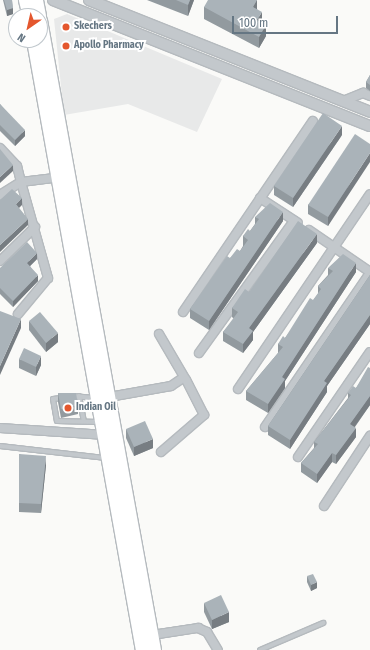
<!DOCTYPE html>
<html>
<head>
<meta charset="utf-8">
<style>
	body { margin:0 }
	#map { position:relative; width:370px; height:650px; overflow:hidden; background:#fafaf8; font-family:"Fira Sans Condensed",sans-serif }
	div>[style] { position:absolute }
	[style*='--x'] { left:calc(var(--x)*1px); top:calc(var(--y)*1px); width:calc(var(--w)*1px); rotate:calc(var(--a)*1deg) }
	.built>* { inset:0; background:#e8e9e9 }
	.roads { filter:drop-shadow(1px 0 #b5babe) drop-shadow(-1px 0 #b5babe) drop-shadow(0 1px #b5babe) drop-shadow(0 -1px #b5babe) }
	.service>* { height:4px; margin:-2px; padding:0 2px; transform-origin:2px; border-radius:2px; background:#c3c8cc }
	.minor>* { height:8px; margin:-4px; padding:0 4px; transform-origin:4px; border-radius:4px; background:#c3c8cc }
	.tertiary>* { height:10px; margin:-5px; padding:0 5px; transform-origin:5px; border-radius:5px; background:#c3c8cc }
	.primary>* { height:13px; margin:-6.5px; padding:0 6.5px; transform-origin:6.5px; border-radius:6.5px; background:#fff }
	.wall>* { inset:0; background:#929a9f }
	.shaded-wall>* { inset:0; background:#777d82 }
	.building>* { inset:0; background:#aab3b9 }
	.dots>* { width:11px; height:11px; translate:-50% -50%; box-sizing:border-box; border:2px solid #fff; border-radius:50% }
	span { translate:-50% -50%; white-space:nowrap; text-align:center; line-height:1.15; -webkit-text-stroke:4px #fff; paint-order:stroke }
	.poi-label { font-size:10px; color:#657683; font-weight:700 }
	.left { translate:0 -50%; text-align:left }
	.north { position:absolute; left:8px; top:8px; width:40px; height:40px; box-sizing:border-box; background:#fff; border:1px solid #c1c8cd; border-radius:50%; rotate:214deg; font-size:11px; font-weight:700; line-height:16px; text-align:center; color:#657683 }
	.north::after { content:''; display:block; margin:auto; width:14px; height:18px; background:#e4572e; clip-path:polygon(50% 0,100% 100%,50% 72%,0 100%) }
	.scale { position:absolute; left:232px; top:16px; width:106px; height:18px; box-sizing:border-box; border:2px solid #657683; border-top:0; padding-left:5px; font-size:12px; line-height:14px; white-space:nowrap; color:#657683; -webkit-text-stroke:3px #fff; paint-order:stroke }
</style>
</head>
<body>
<div id="map">
	<div class="built">
		<div style="clip-path:polygon(67px 14px,222px 79px,197px 132px,128px 104px,64px 115px,54px 19px)"></div>
	</div>
	<div class="roads">
		<div class="service">
			<div style="--x:72;--y:396;--w:23;--a:5"></div>
			<div style="--x:79;--y:396;--w:25;--a:79"></div>
			<div style="--x:61;--y:398;--w:8;--a:173"></div>
			<div style="--x:53;--y:399;--w:22;--a:80"></div>
			<div style="--x:57;--y:421;--w:41;--a:1.4"></div>
			<div style="--x:0;--y:446;--w:107;--a:6.5"></div>
			<div style="--x:260;--y:650;--w:69;--a:-23.2"></div>
		</div>
		<div class="minor">
			<div style="--x:343;--y:101;--w:22;--a:-22"></div>
			<div style="--x:363;--y:93;--w:8;--a:23"></div>
			<div style="--x:0;--y:148;--w:25;--a:47"></div>
			<div style="--x:17;--y:166;--w:16;--a:76"></div>
			<div style="--x:21;--y:182;--w:38;--a:-7"></div>
			<div style="--x:0;--y:195;--w:25;--a:-32"></div>
			<div style="--x:21;--y:182;--w:100;--a:74.3"></div>
			<div style="--x:48;--y:278;--w:47;--a:129.8"></div>
			<div style="--x:260;--y:198;--w:45;--a:33.3"></div>
			<div style="--x:309;--y:230;--w:74;--a:34.5"></div>
			<div style="--x:0;--y:261;--w:49;--a:-44.2"></div>
			<div style="--x:183;--y:312;--w:231;--a:-55.8"></div>
			<div style="--x:159;--y:334;--w:53;--a:59.6"></div>
			<div style="--x:199;--y:353;--w:163;--a:-54.3"></div>
			<div style="--x:238;--y:389;--w:235;--a:-55.9"></div>
			<div style="--x:109;--y:397;--w:63;--a:-10.1"></div>
			<div style="--x:171;--y:386;--w:11;--a:-34"></div>
			<div style="--x:265;--y:427;--w:186;--a:-55.7"></div>
			<div style="--x:0;--y:428;--w:106;--a:3.8"></div>
			<div style="--x:161;--y:452;--w:57;--a:-40.7"></div>
			<div style="--x:204;--y:415;--w:39;--a:-117"></div>
			<div style="--x:298;--y:457;--w:127;--a:-55.6"></div>
			<div style="--x:324;--y:506;--w:84;--a:-56.7"></div>
			<div style="--x:152;--y:635;--w:47;--a:-8.7"></div>
			<div style="--x:198;--y:628;--w:10;--a:24"></div>
			<div style="--x:207;--y:632;--w:21;--a:59"></div>
		</div>
		<div class="tertiary">
			<div style="--x:53;--y:0;--w:341;--a:21.7"></div>
			<div style="--x:89;--y:0;--w:302;--a:21.7"></div>
		</div>
		<div class="primary">
			<div style="--x:25;--y:0;--w:16;--a:76"></div>
			<div style="--x:36;--y:0;--w:16;--a:79"></div>
			<div style="--x:40;--y:20;--w:640;--a:79.74"></div>
			<div style="--x:33;--y:40;--w:620;--a:79.87"></div>
		</div>
	</div>
	<div class="wall">
		<div style="clip-path:polygon(3px 0,12px 0,13px 14px,7px 16px)"></div>
		<div style="clip-path:polygon(147px 0,194px 0,188px 16px)"></div>
		<div style="clip-path:polygon(257px 0,257px 9px,266px 36px,259px 48px,204px 19px,204px 7px)"></div>
		<div style="clip-path:polygon(370px 75px,370px 91px,366px 88px,366px 82px)"></div>
		<div style="clip-path:polygon(0 104px,25px 136px,15px 146px,0 131px)"></div>
		<div style="clip-path:polygon(342px 135px,293px 207px,274px 195px,274px 186px)"></div>
		<div style="clip-path:polygon(370px 144px,328px 226px,308px 214px,308px 205px)"></div>
		<div style="clip-path:polygon(255px 217px,283px 221px,209px 330px,190px 318px,190px 309px,230px 258px,240px 251px,243px 246px,243px 236px,250px 231px,255px 224px)"></div>
		<div style="clip-path:polygon(317px 243px,253px 332px,253px 340px,243px 353px,223px 341px,223px 332px,234px 319px,232px 317px,232px 308px,249px 292px)"></div>
		<div style="clip-path:polygon(37px 259px,30px 266px,38px 281px,13px 307px,0 294px,0 268px)"></div>
		<div style="clip-path:polygon(328px 268px,356px 272px,285px 381px,285px 388px,268px 413px,246px 400px,246px 391px,278px 353px,278px 344px,285px 338px,318px 294px,318px 286px,328px 275px)"></div>
		<div style="clip-path:polygon(370px 275px,370px 324px,327px 386px,327px 392px,290px 449px,268px 435px,268px 426px)"></div>
		<div style="clip-path:polygon(29px 321px,58px 342px,46px 352px,29px 330px)"></div>
		<div style="clip-path:polygon(19px 359px,41px 365px,36px 376px,19px 368px)"></div>
		<div style="clip-path:polygon(370px 368px,370px 405px,355px 427px,356px 437px,336px 464px,332px 462px,317px 483px,301px 472px,301px 463px,314px 448px,314px 442px,348px 398px,348px 393px,356px 388px)"></div>
		<div style="clip-path:polygon(58px 393px,78px 405px,78px 414px,61px 418px,58px 402px)"></div>
		<div style="clip-path:polygon(126px 429px,153px 448px,134px 456px,126px 438px)"></div>
		<div style="clip-path:polygon(19px 454px,46px 465px,41px 513px,19px 512px)"></div>
		<div style="clip-path:polygon(307px 576px,317px 588px,311px 591px,307px 582px)"></div>
		<div style="clip-path:polygon(204px 603px,229px 622px,212px 629px,204px 612px)"></div>
	</div>
	<div class="shaded-wall">
		<div style="clip-path:polygon(190px 0,194px 0,188px 16px,188px 5px)"></div>
		<div style="clip-path:polygon(257px 0,257px 10px,253px 7px)"></div>
		<div style="clip-path:polygon(13px 8px,13px 14px,7px 16px,7px 10px)"></div>
		<div style="clip-path:polygon(262px 12px,262px 23px,257px 20px)"></div>
		<div style="clip-path:polygon(266px 25px,266px 36px,259px 48px,259px 37px)"></div>
		<div style="clip-path:polygon(342px 126px,342px 135px,293px 207px,293px 198px)"></div>
		<div style="clip-path:polygon(25px 130px,25px 136px,15px 146px,15px 140px)"></div>
		<div style="clip-path:polygon(370px 153px,370px 162px,328px 226px,328px 217px)"></div>
		<div style="clip-path:polygon(13px 165px,13px 171px,0 183px,0 177px)"></div>
		<div style="clip-path:polygon(22px 198px,22px 205px,16px 211px,16px 204px)"></div>
		<div style="clip-path:polygon(283px 212px,283px 221px,209px 330px,209px 321px)"></div>
		<div style="clip-path:polygon(28px 219px,28px 225px,0 252px,0 245px)"></div>
		<div style="clip-path:polygon(317px 234px,317px 243px,253px 332px,253px 340px,243px 353px,243px 344px,249px 328px)"></div>
		<div style="clip-path:polygon(37px 253px,37px 259px,27px 269px,27px 263px)"></div>
		<div style="clip-path:polygon(356px 263px,356px 272px,285px 381px,285px 388px,268px 413px,268px 404px,282px 377px)"></div>
		<div style="clip-path:polygon(38px 275px,38px 281px,13px 307px,13px 301px)"></div>
		<div style="clip-path:polygon(370px 315px,370px 324px,327px 386px,327px 392px,290px 449px,290px 440px,324px 381px)"></div>
		<div style="clip-path:polygon(21px 319px,21px 328px,0 375px,0 366px)"></div>
		<div style="clip-path:polygon(58px 333px,58px 342px,46px 352px,46px 343px)"></div>
		<div style="clip-path:polygon(41px 356px,41px 365px,36px 376px,36px 367px)"></div>
		<div style="clip-path:polygon(370px 396px,370px 405px,350px 433px,350px 424px)"></div>
		<div style="clip-path:polygon(356px 428px,356px 437px,336px 464px,336px 455px)"></div>
		<div style="clip-path:polygon(153px 439px,153px 448px,134px 456px,134px 447px)"></div>
		<div style="clip-path:polygon(332px 453px,332px 462px,317px 483px,317px 474px)"></div>
		<div style="clip-path:polygon(46px 456px,46px 465px,41px 513px,41px 504px)"></div>
		<div style="clip-path:polygon(317px 582px,317px 588px,311px 591px,311px 585px)"></div>
		<div style="clip-path:polygon(229px 612px,229px 622px,212px 629px,212px 620px)"></div>
	</div>
	<div class="building">
		<div style="clip-path:polygon(4px 0,12px 0,13px 8px,7px 10px)"></div>
		<div style="clip-path:polygon(176px 0,190px 0,188px 5px)"></div>
		<div style="clip-path:polygon(208px 0,257px 0,253px 7px,262px 12px,257px 20px,266px 25px,259px 37px,204px 7px)"></div>
		<div style="clip-path:polygon(370px 75px,370px 85px,366px 82px)"></div>
		<div style="clip-path:polygon(0 104px,25px 130px,15px 140px,0 125px)"></div>
		<div style="clip-path:polygon(323px 113px,342px 126px,293px 198px,274px 186px)"></div>
		<div style="clip-path:polygon(355px 134px,370px 144px,370px 153px,328px 217px,308px 205px)"></div>
		<div style="clip-path:polygon(0 149px,13px 165px,0 177px)"></div>
		<div style="clip-path:polygon(12px 189px,22px 198px,16px 204px,28px 219px,0 245px,0 200px)"></div>
		<div style="clip-path:polygon(270px 203px,283px 212px,209px 321px,190px 309px,227px 256px,230px 258px,237px 249px,240px 251px,248px 240px,243px 236px,248px 229px,250px 231px,259px 219px,255px 217px)"></div>
		<div style="clip-path:polygon(298px 221px,317px 234px,249px 328px,253px 331px,243px 344px,223px 332px,238px 312px,232px 308px,245px 289px,249px 292px)"></div>
		<div style="clip-path:polygon(27px 242px,37px 253px,27px 263px,38px 275px,13px 301px,0 288px,0 268px)"></div>
		<div style="clip-path:polygon(343px 254px,356px 263px,282px 377px,285px 379px,268px 404px,246px 391px,283px 347px,278px 344px,283px 336px,285px 338px,310px 298px,313px 300px,321px 289px,318px 286px,333px 271px,328px 268px)"></div>
		<div style="clip-path:polygon(370px 275px,370px 315px,324px 381px,327px 383px,290px 440px,268px 426px)"></div>
		<div style="clip-path:polygon(0 311px,21px 319px,0 366px)"></div>
		<div style="clip-path:polygon(40px 312px,58px 333px,46px 343px,29px 321px)"></div>
		<div style="clip-path:polygon(24px 348px,41px 356px,36px 367px,19px 359px)"></div>
		<div style="clip-path:polygon(368px 367px,370px 368px,370px 396px,350px 424px,356px 428px,336px 455px,332px 453px,317px 474px,301px 463px,318px 444px,314px 442px,351px 395px,348px 393px,353px 386px,356px 388px)"></div>
		<div style="clip-path:polygon(58px 393px,76px 393px,78px 405px,61px 409px)"></div>
		<div style="clip-path:polygon(145px 421px,153px 439px,134px 447px,126px 429px)"></div>
		<div style="clip-path:polygon(19px 454px,46px 456px,41px 504px,19px 503px)"></div>
		<div style="clip-path:polygon(313px 574px,317px 582px,311px 585px,307px 576px)"></div>
		<div style="clip-path:polygon(221px 595px,229px 612px,212px 620px,204px 603px)"></div>
	</div>
	<div class="dots">
		<div style="left:66px;top:27px;background:#e4572e"></div>
		<div style="left:66px;top:46px;background:#e4572e"></div>
		<div style="left:68px;top:408px;background:#e4572e"></div>
	</div>
	<div class="poi-label">
		<span class="left" style="left:74px;top:27px">Skechers</span>
		<span class="left" style="left:74px;top:46px">Apollo Pharmacy</span>
		<span class="left" style="left:76px;top:408px">Indian Oil</span>
	</div>
	<div class="north">N</div>
	<div class="scale">100 m</div>
</div>
</body>
</html>
